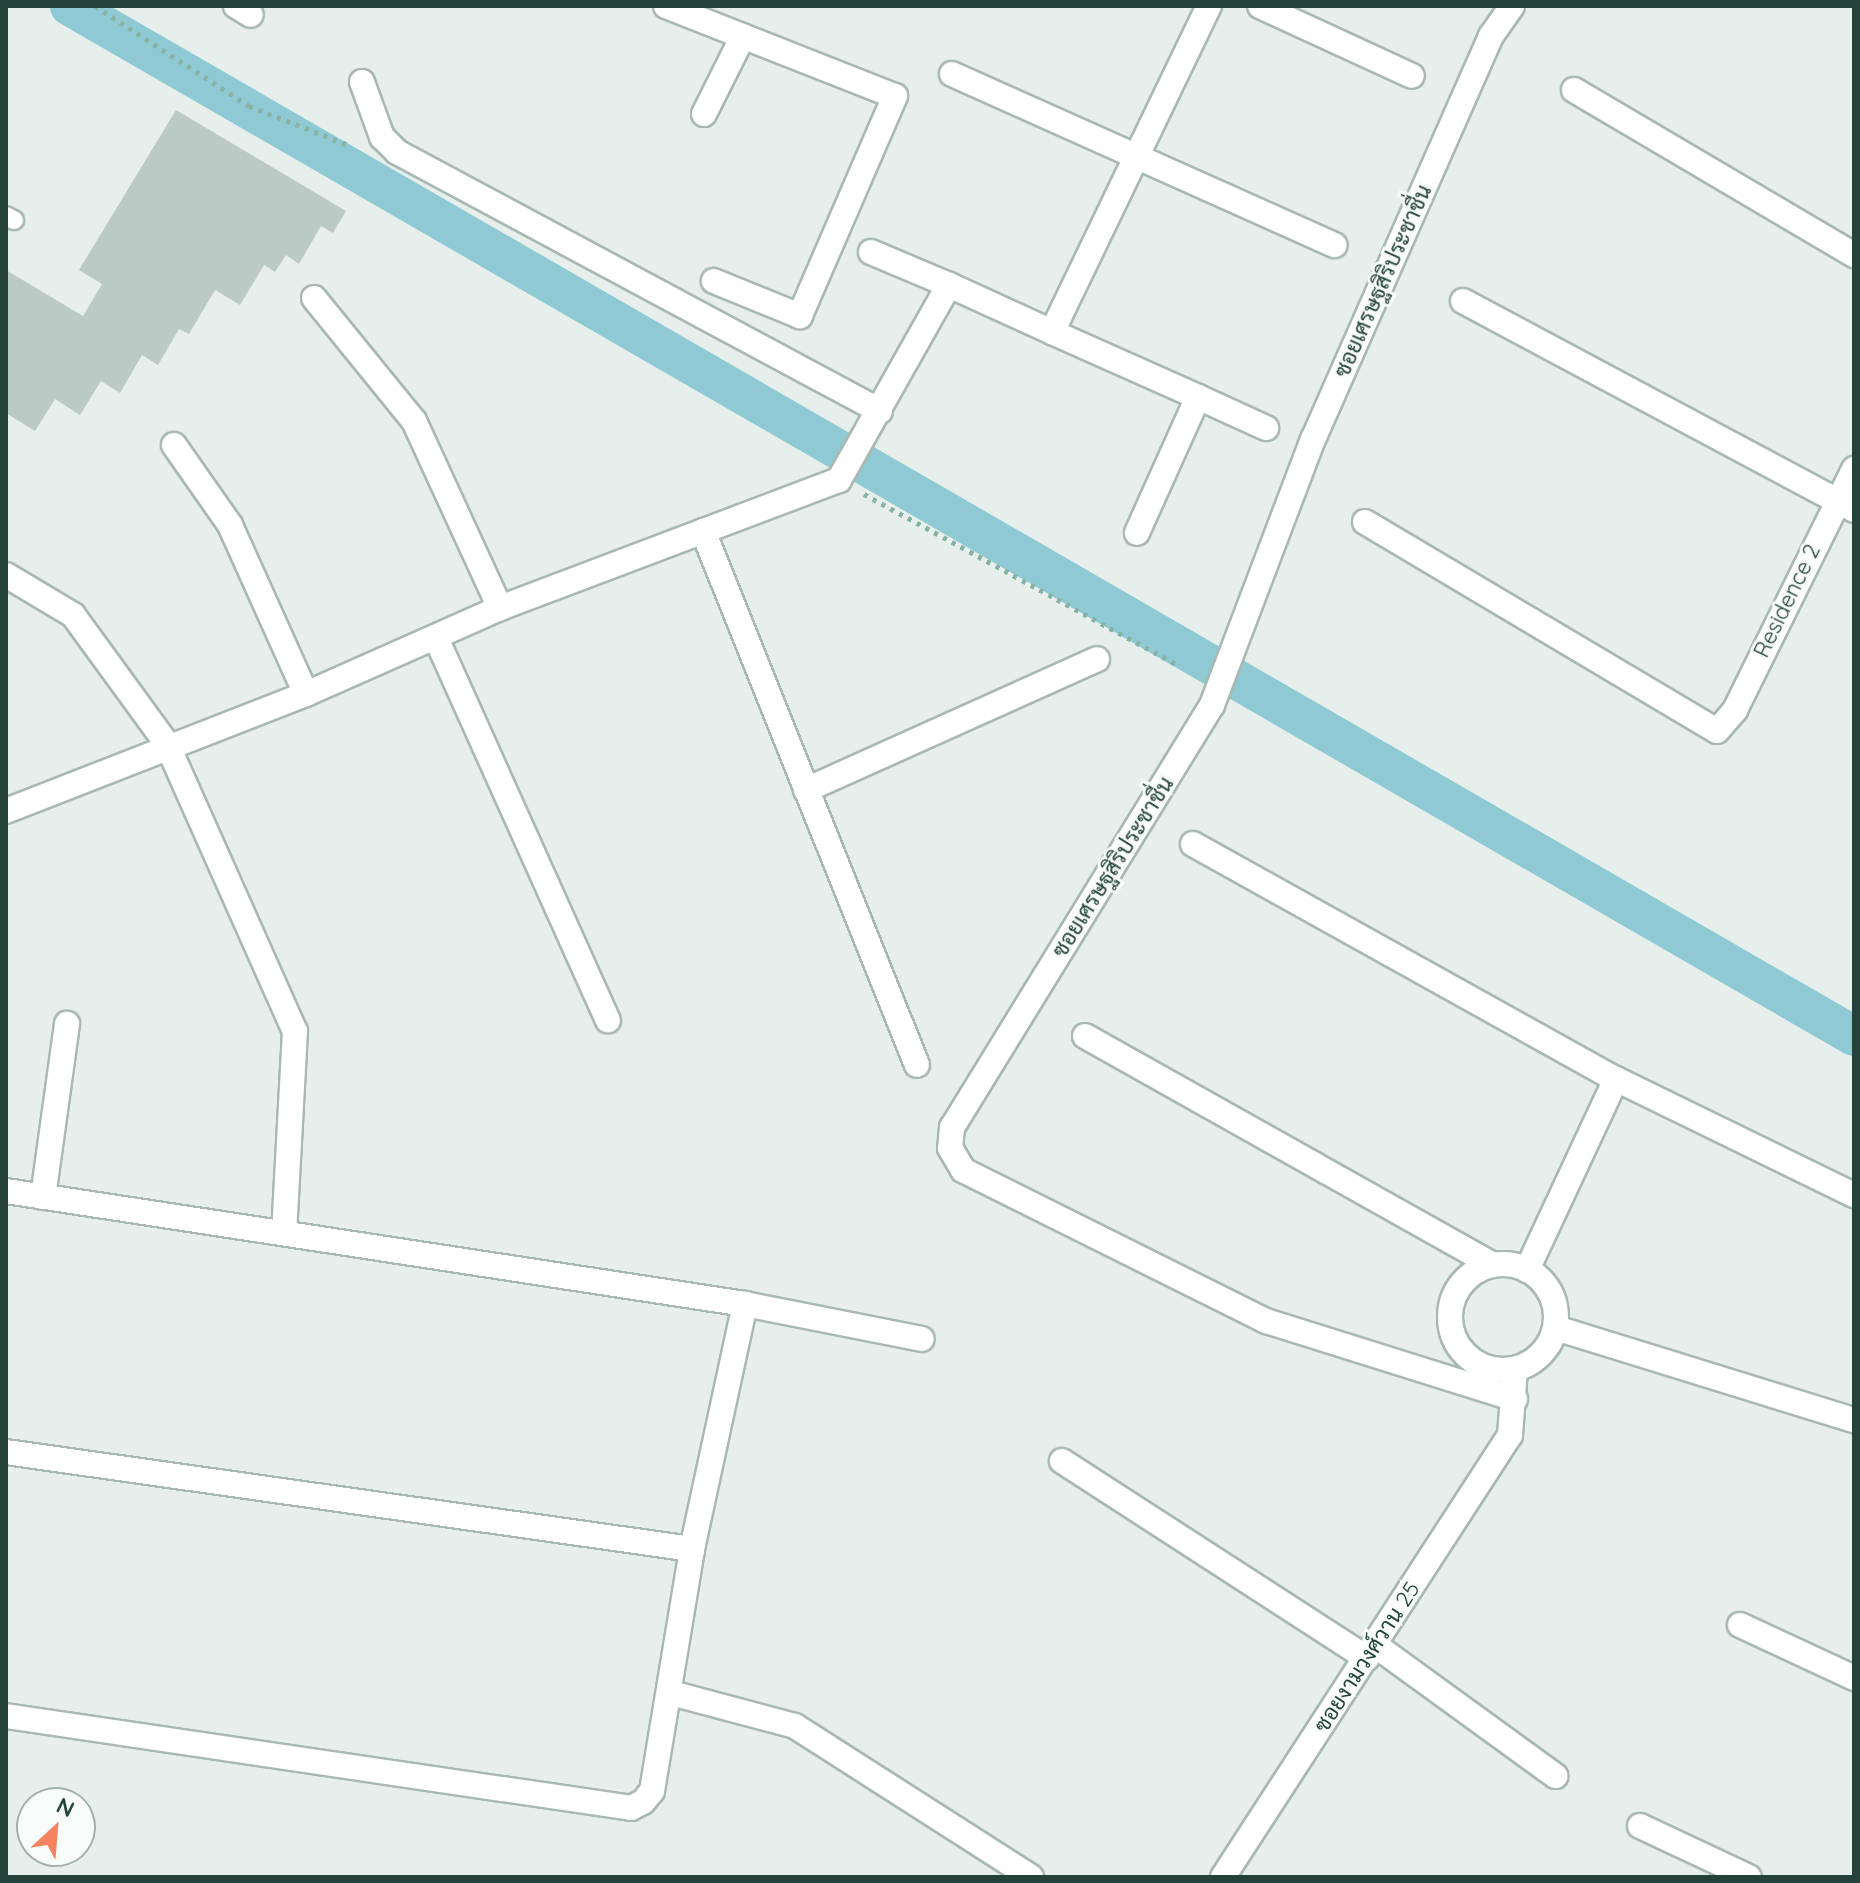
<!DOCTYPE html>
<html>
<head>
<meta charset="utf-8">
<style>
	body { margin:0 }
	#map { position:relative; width:1860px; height:1883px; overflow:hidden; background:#e6efeb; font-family:Quicksand,Sarabun,sans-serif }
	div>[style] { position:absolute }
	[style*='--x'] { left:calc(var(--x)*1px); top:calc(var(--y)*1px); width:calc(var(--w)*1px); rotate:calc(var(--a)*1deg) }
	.canal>* { height:40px; margin:-20px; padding:0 20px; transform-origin:20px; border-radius:20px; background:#8ec9d4 }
	.building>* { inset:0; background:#bbcac4 }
	.path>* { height:5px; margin-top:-2.5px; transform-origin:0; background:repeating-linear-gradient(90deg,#86b3a5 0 4px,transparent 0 10px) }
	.roads { filter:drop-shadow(2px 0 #a8b8b2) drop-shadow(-2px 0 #a8b8b2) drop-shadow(0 2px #a8b8b2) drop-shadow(0 -2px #a8b8b2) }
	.lane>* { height:18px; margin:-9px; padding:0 9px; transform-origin:9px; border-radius:9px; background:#fff }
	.street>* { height:24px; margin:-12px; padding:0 12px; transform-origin:12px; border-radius:12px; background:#fff }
	.street>.ring { margin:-12px; padding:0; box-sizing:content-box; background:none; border:24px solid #fff; border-radius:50% }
	span { translate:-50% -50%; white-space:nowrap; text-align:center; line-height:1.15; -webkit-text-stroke:6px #f7fbf9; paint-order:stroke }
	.street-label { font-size:22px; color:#24423a }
	.frame { position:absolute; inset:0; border:8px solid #24423a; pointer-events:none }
	.north { position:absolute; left:16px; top:1787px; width:80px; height:80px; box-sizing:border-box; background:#f7fbf9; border:2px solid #a3b1ad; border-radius:50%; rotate:26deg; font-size:22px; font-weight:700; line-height:32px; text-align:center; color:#24423a }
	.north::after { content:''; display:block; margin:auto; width:28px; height:36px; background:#f4845f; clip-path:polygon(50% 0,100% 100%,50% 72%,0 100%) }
</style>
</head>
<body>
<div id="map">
	<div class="canal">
		<div style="--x:70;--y:6;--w:2060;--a:30"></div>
	</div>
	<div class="building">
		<div style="clip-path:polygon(176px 110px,346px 211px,333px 233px,321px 226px,299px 264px,286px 255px,275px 272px,264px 265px,240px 305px,215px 290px,189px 334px,179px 329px,158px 365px,142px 355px,120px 393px,101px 381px,80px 415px,55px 399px,35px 431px,6px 413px,6px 270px,83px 316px,102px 284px,79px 270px)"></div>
	</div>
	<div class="path">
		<div style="--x:95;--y:6;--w:184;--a:33"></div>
		<div style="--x:249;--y:106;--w:110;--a:21.4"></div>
		<div style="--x:864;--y:494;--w:357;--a:28.6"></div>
	</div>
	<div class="roads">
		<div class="lane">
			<div style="--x:6;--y:216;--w:9;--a:27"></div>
		</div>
		<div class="street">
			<div style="--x:236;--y:6;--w:17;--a:31"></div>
			<div style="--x:666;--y:6;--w:246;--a:21.5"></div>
			<div style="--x:895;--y:96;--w:240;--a:113.4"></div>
			<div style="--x:800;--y:316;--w:93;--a:-157.9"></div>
			<div style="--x:1260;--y:6;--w:167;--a:24.7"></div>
			<div style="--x:1512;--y:6;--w:37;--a:125"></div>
			<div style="--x:1491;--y:36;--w:441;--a:113.8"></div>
			<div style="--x:1313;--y:439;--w:285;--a:110.8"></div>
			<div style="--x:1212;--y:705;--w:496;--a:121.6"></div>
			<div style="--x:952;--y:1127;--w:21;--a:95"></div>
			<div style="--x:950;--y:1148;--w:26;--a:59"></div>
			<div style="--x:963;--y:1170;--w:339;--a:26.5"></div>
			<div style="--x:1266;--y:1321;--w:261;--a:17.4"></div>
			<div style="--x:952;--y:74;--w:419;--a:24.1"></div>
			<div style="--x:362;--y:82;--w:59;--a:70"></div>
			<div style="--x:382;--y:137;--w:21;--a:45"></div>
			<div style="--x:397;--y:152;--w:548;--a:28.2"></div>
			<div style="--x:1574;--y:90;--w:325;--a:30.5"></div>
			<div style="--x:704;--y:114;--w:87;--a:-63.4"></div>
			<div style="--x:871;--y:252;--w:85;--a:22.9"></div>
			<div style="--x:314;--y:298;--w:159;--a:50.9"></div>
			<div style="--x:414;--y:421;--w:206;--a:65.3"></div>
			<div style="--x:1463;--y:301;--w:443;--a:28.1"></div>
			<div style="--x:1052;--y:332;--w:160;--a:24"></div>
			<div style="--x:1198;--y:397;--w:149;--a:114.2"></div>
			<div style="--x:1198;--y:397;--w:75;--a:24.5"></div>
			<div style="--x:174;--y:445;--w:98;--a:55"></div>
			<div style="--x:230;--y:525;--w:185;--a:65.8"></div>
			<div style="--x:1365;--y:522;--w:409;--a:30.7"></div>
			<div style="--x:1717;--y:731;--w:28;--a:-49"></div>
			<div style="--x:1735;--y:710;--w:269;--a:-63.7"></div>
			<div style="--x:703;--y:531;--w:575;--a:68.16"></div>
			<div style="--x:6;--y:575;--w:78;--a:30.8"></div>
			<div style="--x:73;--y:615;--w:160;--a:53.9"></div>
			<div style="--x:167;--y:744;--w:314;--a:66"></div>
			<div style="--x:295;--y:1031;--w:201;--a:93.1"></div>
			<div style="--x:437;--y:640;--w:417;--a:65.8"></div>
			<div style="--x:806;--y:790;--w:319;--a:-24.2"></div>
			<div style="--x:6;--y:811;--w:322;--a:-21.3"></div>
			<div style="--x:306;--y:694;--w:212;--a:-23.9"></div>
			<div style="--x:500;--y:608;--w:362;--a:-20.7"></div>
			<div style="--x:839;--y:480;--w:224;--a:-60.6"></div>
			<div style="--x:949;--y:285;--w:113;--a:24.5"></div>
			<div style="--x:1052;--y:332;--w:362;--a:-64.3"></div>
			<div style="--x:1193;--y:844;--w:484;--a:29.1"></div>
			<div style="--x:1616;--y:1079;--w:211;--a:115"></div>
			<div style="--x:1085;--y:1036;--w:468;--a:29.3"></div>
			<div style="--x:1616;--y:1079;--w:265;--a:26"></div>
			<div style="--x:6;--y:1191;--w:748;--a:8.69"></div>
			<div style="--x:745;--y:1304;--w:180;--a:11.2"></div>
			<div style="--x:43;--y:1197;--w:175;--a:-82.1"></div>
			<div class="ring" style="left:1450px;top:1264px;width:82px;height:82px"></div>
			<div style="--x:1556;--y:1328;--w:312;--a:17.2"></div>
			<div style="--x:6;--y:1452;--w:693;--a:8.05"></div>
			<div style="--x:1062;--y:1461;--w:363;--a:32.9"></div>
			<div style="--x:1740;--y:1625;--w:126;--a:24.9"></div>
			<div style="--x:1375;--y:1645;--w:223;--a:36"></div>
			<div style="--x:671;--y:1693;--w:128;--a:14.9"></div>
			<div style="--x:795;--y:1726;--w:280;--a:32.6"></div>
			<div style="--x:6;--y:1716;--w:632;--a:8.37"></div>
			<div style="--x:631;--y:1808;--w:13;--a:-27"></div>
			<div style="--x:643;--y:1802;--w:14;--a:-51"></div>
			<div style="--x:652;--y:1791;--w:245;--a:-80.6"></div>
			<div style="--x:692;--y:1549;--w:251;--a:-77.8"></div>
			<div style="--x:1640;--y:1826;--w:120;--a:25.1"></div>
			<div style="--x:1223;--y:1877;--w:527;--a:-57"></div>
			<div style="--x:1510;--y:1435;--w:65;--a:-85.6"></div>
		</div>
	</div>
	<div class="street-label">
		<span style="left:1383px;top:281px;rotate:-66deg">ซอยเศรษฐสิริประชาชื่น</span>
		<span style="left:1787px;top:601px;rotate:-64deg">Residence 2</span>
		<span style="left:1113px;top:867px;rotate:-58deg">ซอยเศรษฐสิริประชาชื่น</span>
		<span style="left:1367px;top:1657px;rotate:-57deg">ซอยงามวงศ์วาน 25</span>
	</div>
	<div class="frame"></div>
	<div class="north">N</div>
</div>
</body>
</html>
